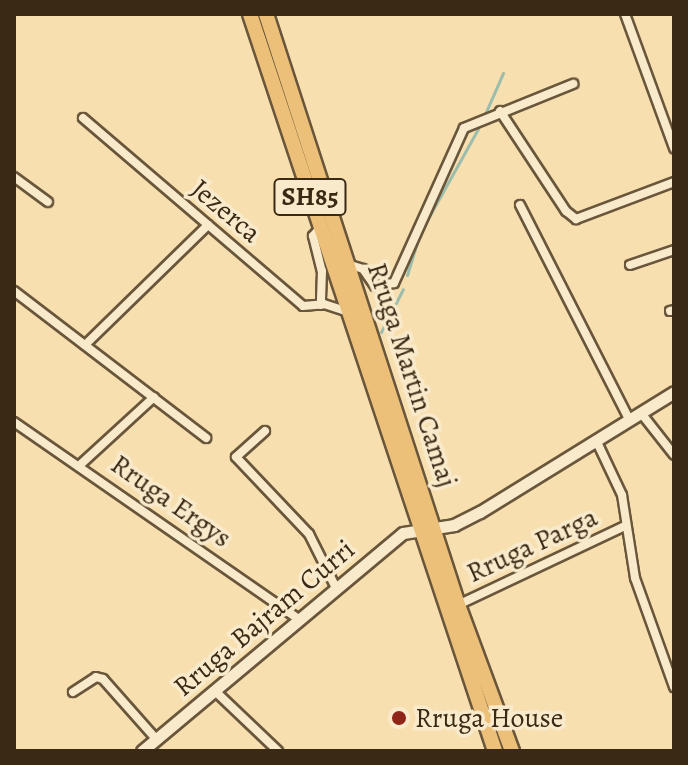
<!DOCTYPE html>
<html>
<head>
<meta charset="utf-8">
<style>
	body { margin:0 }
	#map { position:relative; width:688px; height:765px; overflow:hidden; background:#f7dfb0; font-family:Alegreya,serif }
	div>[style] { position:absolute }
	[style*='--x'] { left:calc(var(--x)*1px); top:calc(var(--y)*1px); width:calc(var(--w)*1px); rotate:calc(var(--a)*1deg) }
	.stream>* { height:3px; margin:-1.5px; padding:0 1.5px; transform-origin:1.5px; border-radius:1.5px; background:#9dbdac }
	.roads { filter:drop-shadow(2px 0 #69563b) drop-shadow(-2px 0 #69563b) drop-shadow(0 2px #69563b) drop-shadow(0 -2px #69563b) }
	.street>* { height:8px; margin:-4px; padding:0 4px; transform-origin:4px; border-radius:4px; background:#faeacc }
	.secondary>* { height:11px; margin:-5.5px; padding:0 5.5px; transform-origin:5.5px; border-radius:5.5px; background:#faeacc }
	.highway>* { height:14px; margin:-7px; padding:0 7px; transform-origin:7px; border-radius:7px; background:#ecc078 }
	.dots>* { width:22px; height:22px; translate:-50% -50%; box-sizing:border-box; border:4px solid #faeacc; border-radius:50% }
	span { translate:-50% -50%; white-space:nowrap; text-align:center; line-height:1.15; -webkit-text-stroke:7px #faeacc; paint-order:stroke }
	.shield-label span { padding:2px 6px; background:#faeacc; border:2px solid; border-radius:6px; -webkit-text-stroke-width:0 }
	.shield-label { font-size:26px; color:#3a2914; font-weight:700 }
	.street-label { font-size:28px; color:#3a2914 }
	.poi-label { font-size:28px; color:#3a2914 }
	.left { translate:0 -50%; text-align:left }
	.frame { position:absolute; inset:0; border:16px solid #3a2914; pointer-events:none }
</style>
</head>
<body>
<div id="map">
	<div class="stream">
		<div style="--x:485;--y:114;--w:45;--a:-66.3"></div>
		<div style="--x:426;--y:222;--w:107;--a:-60.8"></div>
		<div style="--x:407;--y:275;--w:41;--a:-72.9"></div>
		<div style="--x:381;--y:332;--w:48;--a:-62.9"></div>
	</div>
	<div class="roads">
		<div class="street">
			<div style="--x:625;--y:14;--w:143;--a:69.9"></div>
			<div style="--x:500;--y:111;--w:120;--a:56.6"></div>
			<div style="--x:566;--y:211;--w:13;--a:39"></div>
			<div style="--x:576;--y:219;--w:105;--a:-20.7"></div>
			<div style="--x:83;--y:118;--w:289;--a:40.5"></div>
			<div style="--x:303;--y:306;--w:21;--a:-5"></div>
			<div style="--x:324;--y:304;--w:25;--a:18"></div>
			<div style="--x:14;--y:177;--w:42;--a:36.3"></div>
			<div style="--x:520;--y:205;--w:240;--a:63"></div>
			<div style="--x:321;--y:227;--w:12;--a:132"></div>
			<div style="--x:313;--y:236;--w:36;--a:76"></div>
			<div style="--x:322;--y:271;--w:34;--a:92"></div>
			<div style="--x:347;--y:264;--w:17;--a:17"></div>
			<div style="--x:363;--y:269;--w:21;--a:55"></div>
			<div style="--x:375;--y:286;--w:19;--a:-9"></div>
			<div style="--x:394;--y:283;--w:170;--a:-65.7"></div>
			<div style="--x:464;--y:128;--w:118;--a:-22"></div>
			<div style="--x:630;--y:265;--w:46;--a:-18.8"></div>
			<div style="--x:14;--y:291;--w:242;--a:37.4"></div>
			<div style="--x:670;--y:311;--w:4;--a:-14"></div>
			<div style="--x:85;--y:345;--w:172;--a:-44.3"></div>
			<div style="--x:641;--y:413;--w:53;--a:51.8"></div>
			<div style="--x:14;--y:422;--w:348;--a:34.7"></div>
			<div style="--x:265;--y:431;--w:39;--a:138"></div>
			<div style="--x:236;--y:457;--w:106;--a:46.5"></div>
			<div style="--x:309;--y:534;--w:58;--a:63.4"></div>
			<div style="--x:596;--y:440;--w:61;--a:64.7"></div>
			<div style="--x:622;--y:495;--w:84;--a:81.1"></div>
			<div style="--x:635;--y:578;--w:116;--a:70.3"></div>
			<div style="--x:81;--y:464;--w:99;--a:-42.5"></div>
			<div style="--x:458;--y:605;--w:185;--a:-25.3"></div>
			<div style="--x:215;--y:691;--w:87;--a:43.6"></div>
			<div style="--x:73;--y:692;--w:27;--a:-33"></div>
			<div style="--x:96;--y:677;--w:7;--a:16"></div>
			<div style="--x:103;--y:679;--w:80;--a:48.5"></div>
		</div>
		<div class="secondary">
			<div style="--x:142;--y:751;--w:340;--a:-39.9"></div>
			<div style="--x:403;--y:533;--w:52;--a:-8.9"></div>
			<div style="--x:454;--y:525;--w:29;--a:-27"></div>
			<div style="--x:480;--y:512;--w:228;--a:-31.7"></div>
		</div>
		<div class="highway">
			<div style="--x:250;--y:14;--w:777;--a:71.61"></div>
			<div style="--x:266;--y:14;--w:621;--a:72"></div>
			<div style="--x:458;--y:605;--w:156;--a:69.7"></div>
		</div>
	</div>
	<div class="dots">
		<div style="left:399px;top:718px;background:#8f2418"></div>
	</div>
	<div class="shield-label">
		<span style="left:310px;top:197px">SH85</span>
	</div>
	<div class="street-label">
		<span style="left:226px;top:211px;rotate:40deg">Jezerca</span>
		<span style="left:412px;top:375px;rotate:72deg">Rruga Martin Camaj</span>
		<span style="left:171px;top:501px;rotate:35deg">Rruga Ergys</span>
		<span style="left:532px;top:545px;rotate:-25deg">Rruga Parga</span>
		<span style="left:264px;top:618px;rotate:-40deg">Rruga Bajram Curri</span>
	</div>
	<div class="poi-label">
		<span class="left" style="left:415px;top:718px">Rruga House</span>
	</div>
	<div class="frame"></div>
</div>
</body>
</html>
